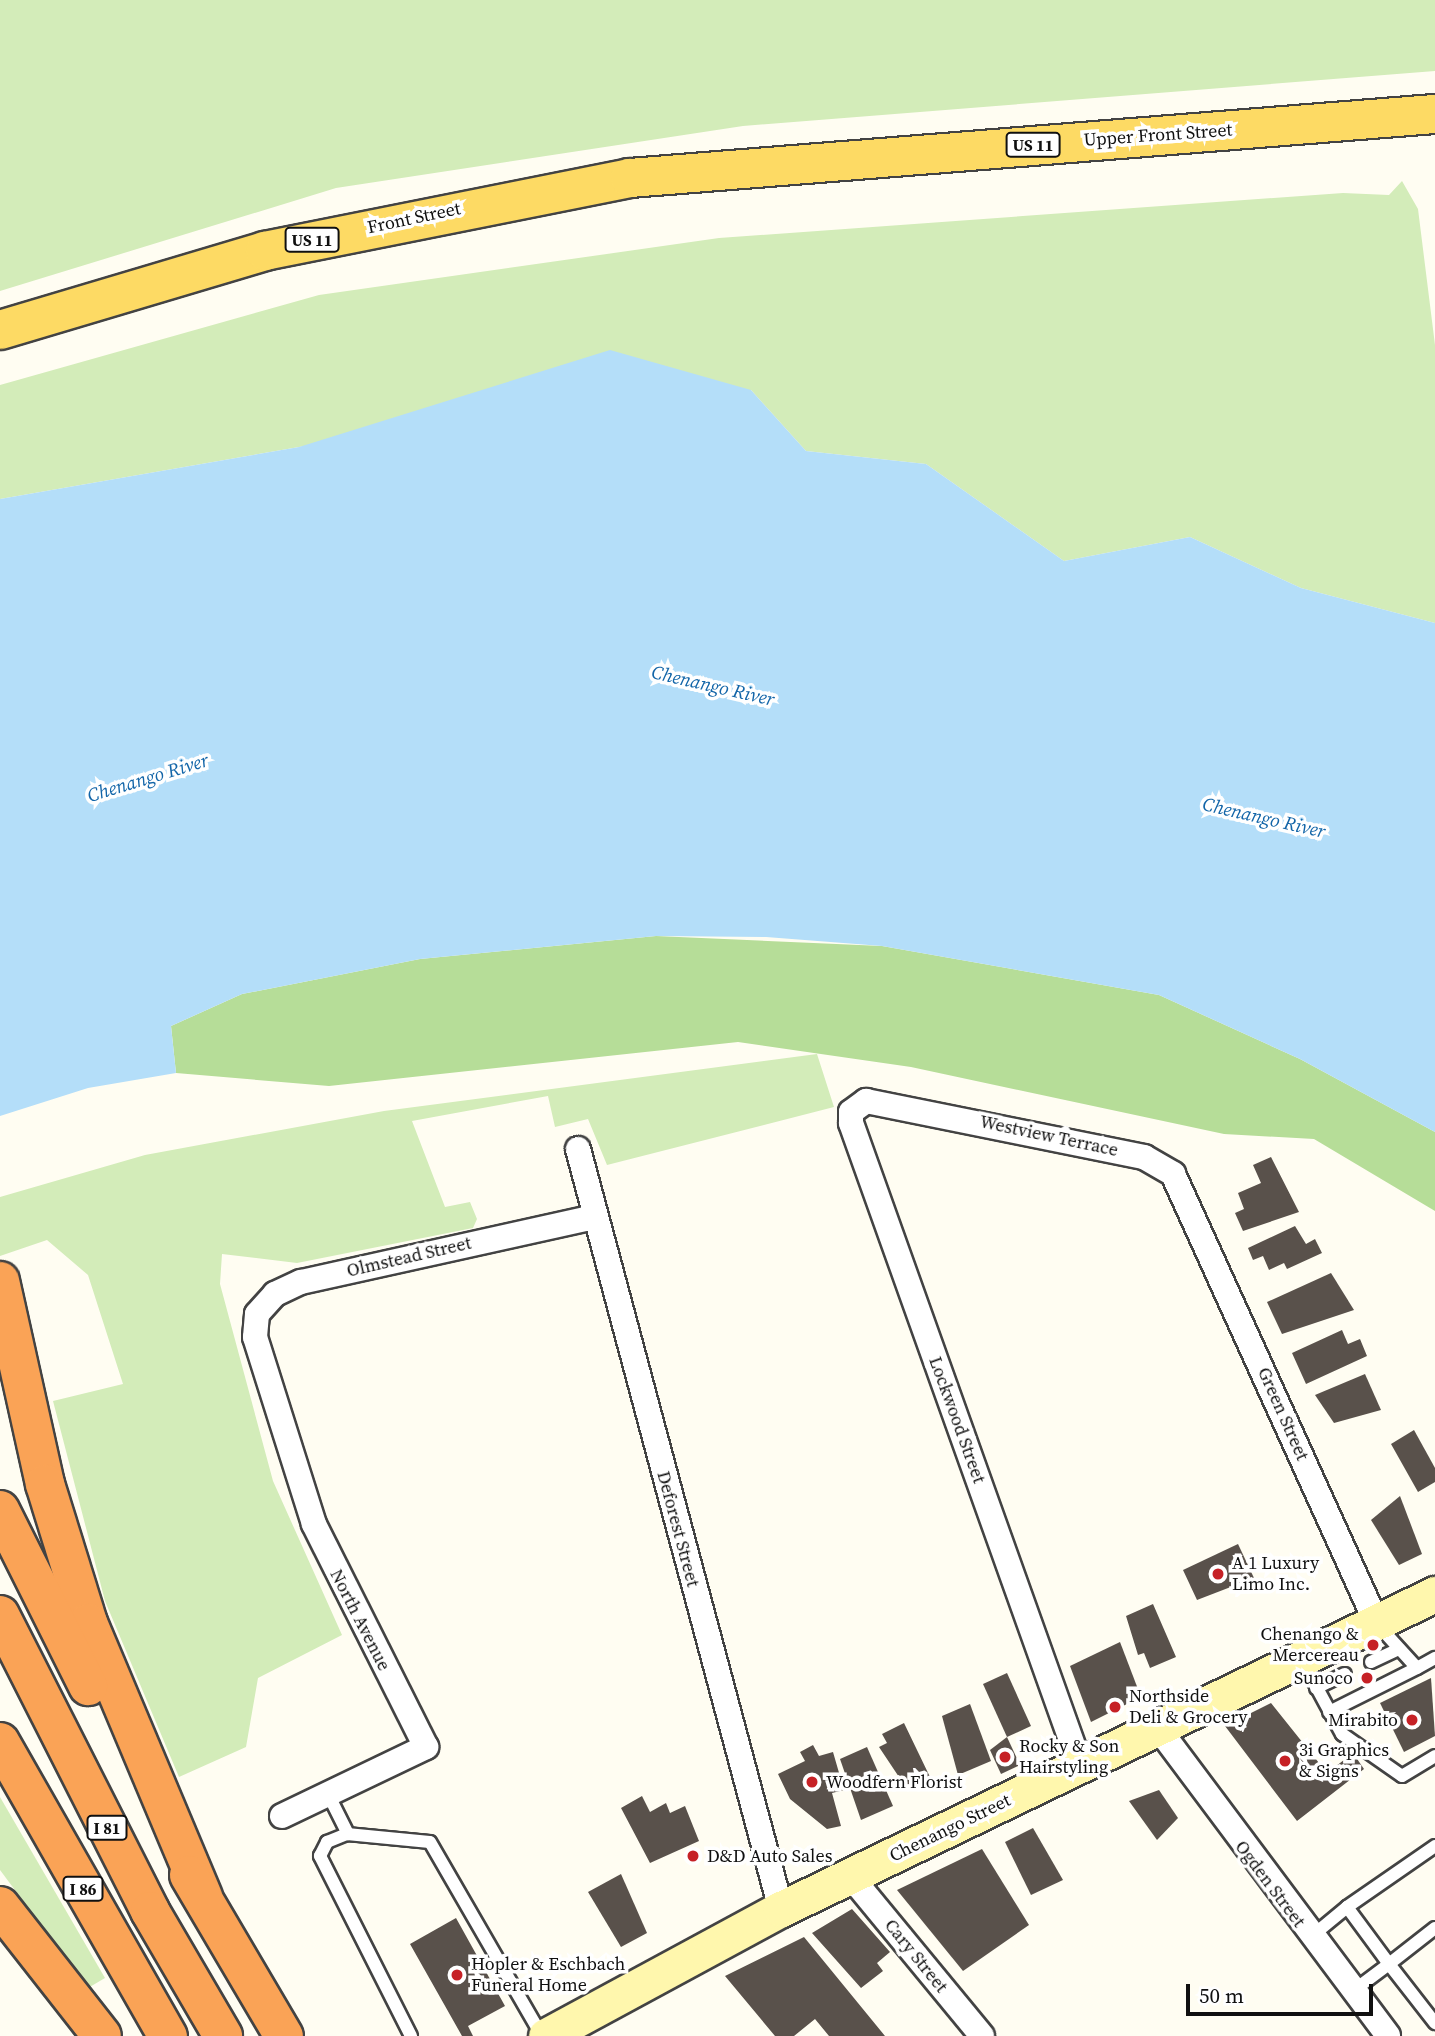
<!DOCTYPE html>
<html>
<head>
<meta charset="utf-8">
<style>
	body { margin:0 }
	#map { position:relative; width:1435px; height:2036px; overflow:hidden; background:#fffdf2; font-family:"Source Serif 4",serif }
	div>[style] { position:absolute }
	[style*='--x'] { left:calc(var(--x)*1px); top:calc(var(--y)*1px); width:calc(var(--w)*1px); rotate:calc(var(--a)*1deg) }
	.green>* { inset:0; background:#d3ecb9 }
	.forest>* { inset:0; background:#b6dd98 }
	.water>* { inset:0; background:#b4def9 }
	.building>* { inset:0; background:#59514b }
	.roads { filter:drop-shadow(2px 0 #434343) drop-shadow(-2px 0 #434343) drop-shadow(0 2px #434343) drop-shadow(0 -2px #434343) }
	.lane>* { height:12px; margin:-6px; padding:0 6px; transform-origin:6px; border-radius:6px; background:#fff }
	.street>* { height:24px; margin:-12px; padding:0 12px; transform-origin:12px; border-radius:12px; background:#fff }
	.secondary>* { height:35px; margin:-17.5px; padding:0 17.5px; transform-origin:17.5px; border-radius:17.5px; background:#fff7ad }
	.primary>* { height:38px; margin:-19px; padding:0 19px; transform-origin:19px; border-radius:19px; background:#fdda64 }
	.highway>* { height:38px; margin:-19px; padding:0 19px; transform-origin:19px; border-radius:19px; background:#faa356 }
	.dots>* { width:19px; height:19px; translate:-50% -50%; box-sizing:border-box; border:4px solid #fff; border-radius:50% }
	span { translate:-50% -50%; white-space:nowrap; text-align:center; line-height:1.15; -webkit-text-stroke:7px #fff; paint-order:stroke }
	.shield-label span { padding:2px 5px; background:#fff; border:2px solid; border-radius:5px; -webkit-text-stroke-width:0 }
	.shield-label { font-size:16px; color:#101010; font-weight:700 }
	.street-label { font-size:18px; color:#101010 }
	.poi-label { font-size:18px; color:#101010 }
	.left { translate:0 -50%; text-align:left }
	.right { translate:-100% -50%; text-align:right }
	.water-label { font-size:19px; color:#1265a8; font-style:italic }
	.scale { position:absolute; left:1186px; top:1984px; width:187px; height:32px; box-sizing:border-box; border:4px solid #101010; border-top:0; padding-left:9px; font-size:21px; line-height:24px; white-space:nowrap; color:#101010; -webkit-text-stroke:5px #fff; paint-order:stroke }
</style>
</head>
<body>
<div id="map">
	<div class="green">
		<div style="clip-path:polygon(0 0,1435px 0,1435px 71px,743px 126px,336px 188px,0 291px)"></div>
		<div style="clip-path:polygon(1402px 181px,1418px 209px,1435px 345px,1435px 623px,1301px 588px,1190px 537px,1064px 561px,926px 464px,806px 451px,751px 390px,299px 447px,0 499px,0 385px,319px 295px,719px 238px,1343px 193px,1389px 195px)"></div>
		<div style="clip-path:polygon(817px 1054px,834px 1107px,607px 1165px,588px 1119px,555px 1127px,548px 1096px,412px 1121px,445px 1207px,470px 1202px,477px 1219px,473px 1228px,297px 1263px,222px 1254px,220px 1284px,273px 1481px,342px 1635px,258px 1678px,246px 1747px,179px 1777px,105px 1601px,53px 1401px,123px 1384px,88px 1275px,47px 1240px,0 1256px,0 1197px,145px 1155px,384px 1111px)"></div>
		<div style="clip-path:polygon(0 1797px,105px 1978px,88px 1988px,0 1870px)"></div>
	</div>
	<div class="forest">
		<div style="clip-path:polygon(656px 936px,882px 946px,1159px 995px,1300px 1059px,1435px 1132px,1435px 1211px,1314px 1139px,1224px 1134px,911px 1067px,738px 1042px,329px 1086px,176px 1073px,171px 1026px,242px 994px,420px 959px)"></div>
	</div>
	<div class="water">
		<div style="clip-path:polygon(610px 350px,751px 390px,806px 451px,926px 464px,1064px 561px,1190px 537px,1301px 588px,1435px 623px,1435px 1132px,1300px 1059px,1159px 995px,882px 946px,766px 937px,656px 936px,420px 959px,242px 994px,171px 1026px,176px 1073px,88px 1088px,0 1116px,0 499px,299px 447px)"></div>
	</div>
	<div class="building">
		<div style="clip-path:polygon(1271px 1157px,1299px 1212px,1243px 1231px,1235px 1213px,1244px 1209px,1238px 1193px,1261px 1183px,1253px 1165px)"></div>
		<div style="clip-path:polygon(1295px 1226px,1306px 1244px,1315px 1239px,1322px 1253px,1287px 1269px,1284px 1263px,1269px 1270px,1263px 1256px,1253px 1260px,1248px 1248px)"></div>
		<div style="clip-path:polygon(1331px 1273px,1354px 1310px,1282px 1334px,1267px 1302px)"></div>
		<div style="clip-path:polygon(1342px 1330px,1348px 1344px,1360px 1339px,1367px 1356px,1306px 1384px,1292px 1353px)"></div>
		<div style="clip-path:polygon(1365px 1374px,1381px 1410px,1334px 1423px,1315px 1395px)"></div>
		<div style="clip-path:polygon(1414px 1430px,1435px 1468px,1435px 1482px,1418px 1492px,1391px 1444px)"></div>
		<div style="clip-path:polygon(1400px 1496px,1422px 1554px,1399px 1565px,1371px 1520px)"></div>
		<div style="clip-path:polygon(1238px 1544px,1254px 1578px,1197px 1600px,1183px 1570px)"></div>
		<div style="clip-path:polygon(1153px 1604px,1176px 1657px,1150px 1668px,1144px 1653px,1138px 1655px,1126px 1616px)"></div>
		<div style="clip-path:polygon(1120px 1642px,1141px 1697px,1091px 1722px,1070px 1666px)"></div>
		<div style="clip-path:polygon(1007px 1673px,1031px 1726px,1007px 1737px,983px 1684px)"></div>
		<div style="clip-path:polygon(1431px 1678px,1435px 1736px,1404px 1752px,1380px 1703px)"></div>
		<div style="clip-path:polygon(1271px 1703px,1327px 1773px,1353px 1753px,1364px 1769px,1297px 1821px,1225px 1726px)"></div>
		<div style="clip-path:polygon(970px 1704px,991px 1761px,958px 1775px,942px 1716px)"></div>
		<div style="clip-path:polygon(904px 1723px,930px 1777px,907px 1789px,879px 1747px,887px 1743px,882px 1734px)"></div>
		<div style="clip-path:polygon(1007px 1737px,1020px 1765px,1001px 1774px,990px 1750px)"></div>
		<div style="clip-path:polygon(813px 1745px,819px 1756px,833px 1752px,844px 1790px,832px 1793px,841px 1826px,827px 1829px,790px 1799px,778px 1774px,805px 1761px,800px 1752px)"></div>
		<div style="clip-path:polygon(867px 1747px,893px 1806px,861px 1820px,840px 1759px)"></div>
		<div style="clip-path:polygon(1159px 1790px,1178px 1818px,1157px 1840px,1129px 1801px)"></div>
		<div style="clip-path:polygon(642px 1796px,650px 1812px,666px 1803px,670px 1813px,685px 1806px,699px 1841px,650px 1863px,621px 1808px)"></div>
		<div style="clip-path:polygon(1033px 1828px,1063px 1880px,1031px 1895px,1005px 1842px)"></div>
		<div style="clip-path:polygon(982px 1849px,1029px 1925px,963px 1971px,897px 1890px)"></div>
		<div style="clip-path:polygon(621px 1874px,647px 1933px,621px 1947px,588px 1892px)"></div>
		<div style="clip-path:polygon(852px 1909px,890px 1952px,877px 1963px,883px 1971px,861px 1988px,812px 1933px)"></div>
		<div style="clip-path:polygon(456px 1918px,505px 2006px,468px 2026px,473px 2036px,462px 2036px,410px 1944px)"></div>
		<div style="clip-path:polygon(804px 1937px,885px 2036px,829px 2036px,815px 2019px,794px 2036px,775px 2036px,725px 1976px)"></div>
	</div>
	<div class="roads">
		<div class="lane">
			<div style="--x:1377;--y:1624;--w:59;--a:47.7"></div>
			<div style="--x:1417;--y:1668;--w:21;--a:-29"></div>
			<div style="--x:1303;--y:1662;--w:82;--a:61.6"></div>
			<div style="--x:1342;--y:1734;--w:73;--a:35"></div>
			<div style="--x:1402;--y:1776;--w:39;--a:-31"></div>
			<div style="--x:1371;--y:1662;--w:31;--a:-25"></div>
			<div style="--x:1316;--y:1688;--w:32;--a:-26"></div>
			<div style="--x:1329;--y:1712;--w:98;--a:-26.6"></div>
			<div style="--x:328;--y:1794;--w:45;--a:63.4"></div>
			<div style="--x:1347;--y:1907;--w:107;--a:-34.7"></div>
			<div style="--x:1435;--y:1928;--w:58;--a:142"></div>
			<div style="--x:1389;--y:1964;--w:75;--a:52.1"></div>
			<div style="--x:1312;--y:1936;--w:45;--a:-39.6"></div>
			<div style="--x:1347;--y:1907;--w:71;--a:53.6"></div>
			<div style="--x:1389;--y:1964;--w:45;--a:143.1"></div>
			<div style="--x:411;--y:2036;--w:202;--a:-116.8"></div>
			<div style="--x:320;--y:1856;--w:16;--a:-63"></div>
			<div style="--x:327;--y:1842;--w:22;--a:-22"></div>
			<div style="--x:347;--y:1834;--w:83;--a:5.5"></div>
			<div style="--x:430;--y:1842;--w:224;--a:60"></div>
		</div>
		<div class="street">
			<div style="--x:578;--y:1149;--w:787;--a:75.05"></div>
			<div style="--x:1158;--y:1728;--w:384;--a:53.2"></div>
			<div style="--x:1080;--y:1765;--w:682;--a:-109.63"></div>
			<div style="--x:851;--y:1123;--w:11;--a:-90"></div>
			<div style="--x:851;--y:1112;--w:19;--a:-36"></div>
			<div style="--x:866;--y:1101;--w:284;--a:11.4"></div>
			<div style="--x:1144;--y:1157;--w:34;--a:30"></div>
			<div style="--x:1173;--y:1174;--w:493;--a:65.6"></div>
			<div style="--x:282;--y:1816;--w:160;--a:-25.6"></div>
			<div style="--x:426;--y:1747;--w:250;--a:-116.7"></div>
			<div style="--x:314;--y:1524;--w:196;--a:-107.5"></div>
			<div style="--x:255;--y:1337;--w:23;--a:-85"></div>
			<div style="--x:257;--y:1314;--w:27;--a:-48"></div>
			<div style="--x:275;--y:1294;--w:29;--a:-25"></div>
			<div style="--x:301;--y:1282;--w:300;--a:-12.5"></div>
			<div style="--x:851;--y:1877;--w:206;--a:50.5"></div>
		</div>
		<div class="secondary">
			<div style="--x:546;--y:2036;--w:267;--a:-28.4"></div>
			<div style="--x:781;--y:1909;--w:726;--a:-25.72"></div>
		</div>
		<div class="primary">
			<div style="--x:0;--y:330;--w:277;--a:-16.6"></div>
			<div style="--x:265;--y:251;--w:372;--a:-11.3"></div>
			<div style="--x:630;--y:178;--w:808;--a:-4.55"></div>
		</div>
		<div class="highway">
			<div style="--x:0;--y:1281;--w:208;--a:77.5"></div>
			<div style="--x:45;--y:1484;--w:145;--a:72.8"></div>
			<div style="--x:88;--y:1623;--w:296;--a:67.2"></div>
			<div style="--x:0;--y:1510;--w:197;--a:63.4"></div>
			<div style="--x:0;--y:1615;--w:332;--a:63.1"></div>
			<div style="--x:150;--y:1911;--w:145;--a:59.7"></div>
			<div style="--x:0;--y:1742;--w:339;--a:60.3"></div>
			<div style="--x:189;--y:1875;--w:187;--a:59.5"></div>
			<div style="--x:0;--y:1906;--w:165;--a:51.9"></div>
		</div>
	</div>
	<div class="dots">
		<div style="left:1218px;top:1574px;background:#c62126"></div>
		<div style="left:1373px;top:1645px;background:#c62126"></div>
		<div style="left:1367px;top:1678px;background:#c62126"></div>
		<div style="left:1115px;top:1707px;background:#c62126"></div>
		<div style="left:1412px;top:1720px;background:#c62126"></div>
		<div style="left:1005px;top:1757px;background:#c62126"></div>
		<div style="left:1285px;top:1761px;background:#c62126"></div>
		<div style="left:812px;top:1782px;background:#c62126"></div>
		<div style="left:693px;top:1856px;background:#c62126"></div>
		<div style="left:457px;top:1975px;background:#c62126"></div>
	</div>
	<div class="shield-label">
		<span style="left:1033px;top:145px">US 11</span>
		<span style="left:312px;top:240px">US 11</span>
		<span style="left:107px;top:1828px">I 81</span>
		<span style="left:83px;top:1889px">I 86</span>
	</div>
	<div class="street-label">
		<span style="left:1158px;top:135px;rotate:-4deg">Upper Front Street</span>
		<span style="left:414px;top:218px;rotate:-12deg">Front Street</span>
		<span style="left:1049px;top:1136px;rotate:12deg">Westview Terrace</span>
		<span style="left:409px;top:1257px;rotate:-13deg">Olmstead Street</span>
		<span style="left:1283px;top:1414px;rotate:66deg">Green Street</span>
		<span style="left:957px;top:1420px;rotate:70deg">Lockwood Street</span>
		<span style="left:678px;top:1529px;rotate:75deg">Deforest Street</span>
		<span style="left:360px;top:1620px;rotate:63deg">North Avenue</span>
		<span style="left:950px;top:1828px;rotate:-26deg">Chenango Street</span>
		<span style="left:1270px;top:1884px;rotate:53deg">Ogden Street</span>
		<span style="left:916px;top:1956px;rotate:51deg">Cary Street</span>
	</div>
	<div class="poi-label">
		<span class="left" style="left:1232px;top:1574px">A 1 Luxury<br>Limo Inc.</span>
		<span class="right" style="left:1359px;top:1645px">Chenango &amp;<br>Mercereau</span>
		<span class="right" style="left:1353px;top:1678px">Sunoco</span>
		<span class="left" style="left:1129px;top:1707px">Northside<br>Deli &amp; Grocery</span>
		<span class="right" style="left:1398px;top:1720px">Mirabito</span>
		<span class="left" style="left:1019px;top:1757px">Rocky &amp; Son<br>Hairstyling</span>
		<span class="left" style="left:1299px;top:1761px">3i Graphics<br>&amp; Signs</span>
		<span class="left" style="left:826px;top:1782px">Woodfern Florist</span>
		<span class="left" style="left:707px;top:1856px">D&amp;D Auto Sales</span>
		<span class="left" style="left:471px;top:1975px">Hopler &amp; Eschbach<br>Funeral Home</span>
	</div>
	<div class="water-label">
		<span style="left:713px;top:686px;rotate:13deg">Chenango River</span>
		<span style="left:148px;top:778px;rotate:-17deg">Chenango River</span>
		<span style="left:1264px;top:818px;rotate:13deg">Chenango River</span>
	</div>
	<div class="scale">50 m</div>
</div>
</body>
</html>
